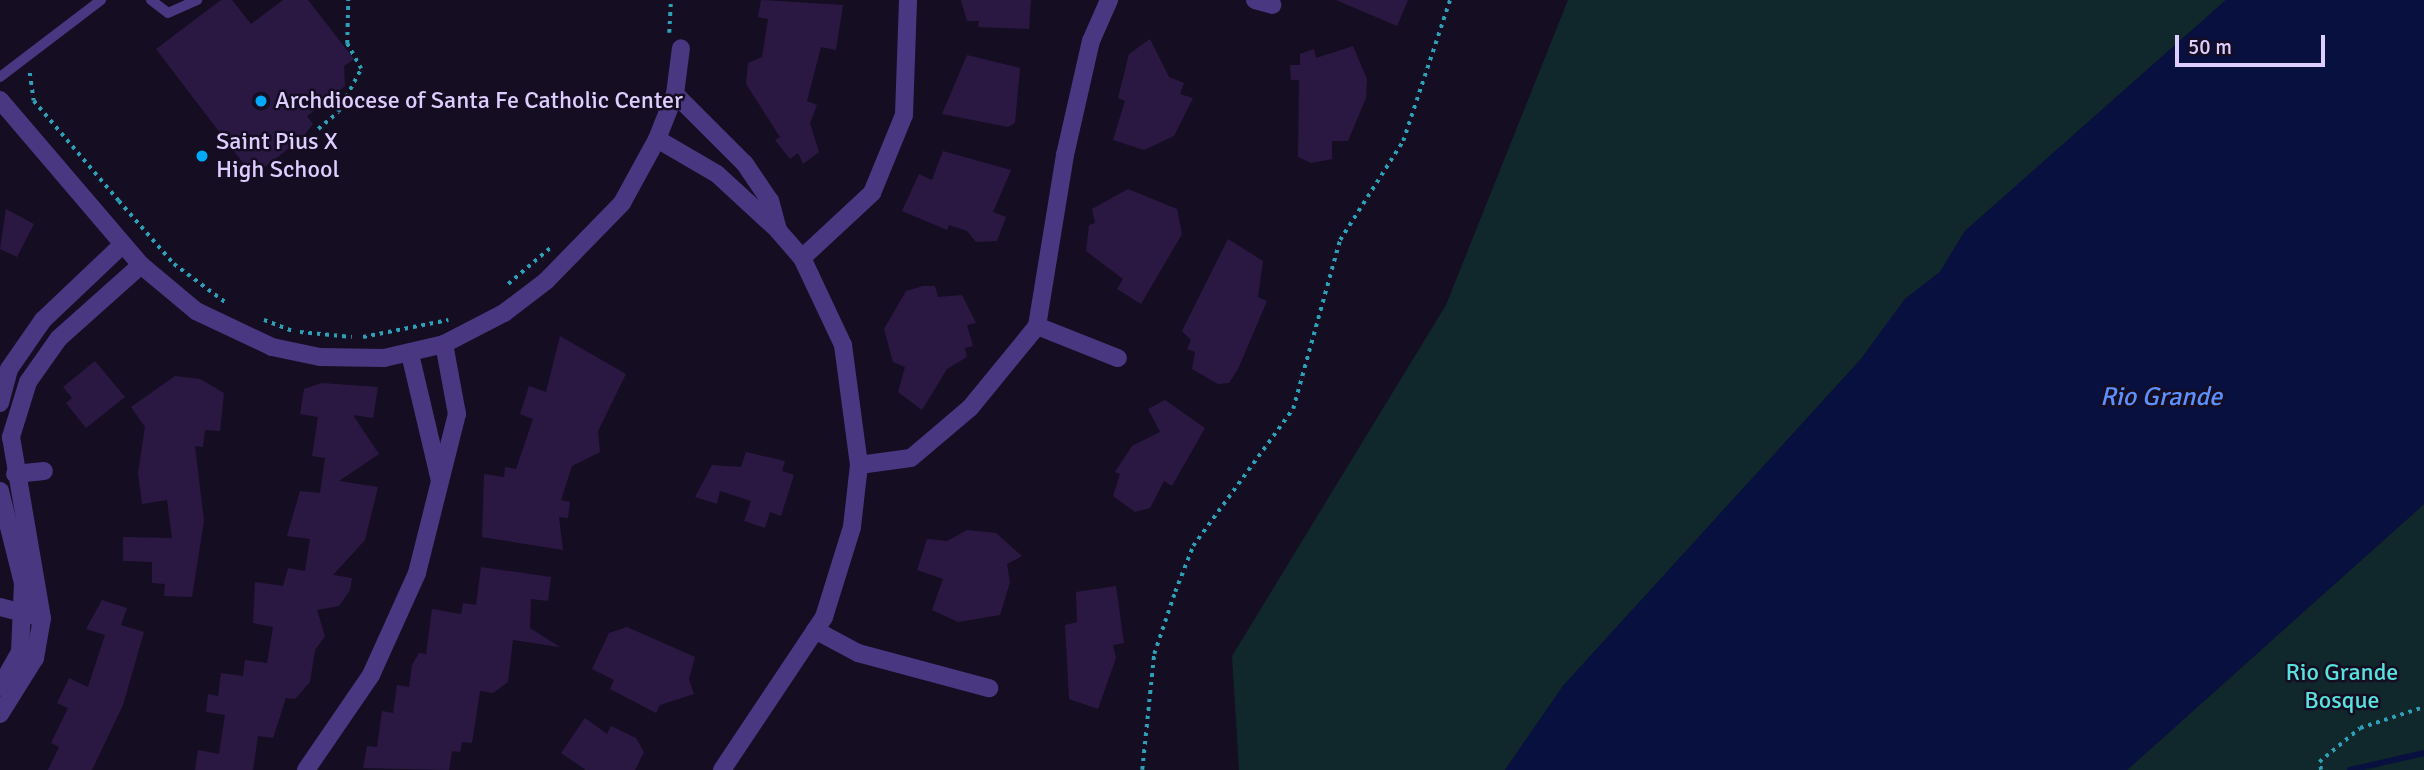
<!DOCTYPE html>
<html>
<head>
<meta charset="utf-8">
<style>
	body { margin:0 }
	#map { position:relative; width:2424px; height:770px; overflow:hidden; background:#150d22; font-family:Signika,sans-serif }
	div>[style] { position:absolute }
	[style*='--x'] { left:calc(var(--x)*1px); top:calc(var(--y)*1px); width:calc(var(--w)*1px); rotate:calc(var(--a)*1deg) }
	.green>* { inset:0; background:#10272c }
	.water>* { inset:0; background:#081040 }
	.stream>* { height:6px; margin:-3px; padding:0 3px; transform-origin:3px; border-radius:3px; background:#081040 }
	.building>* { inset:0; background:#2a1843 }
	.path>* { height:3.5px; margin-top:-1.75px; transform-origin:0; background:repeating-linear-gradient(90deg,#2ba0b6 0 3.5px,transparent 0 8.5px) }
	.service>* { height:10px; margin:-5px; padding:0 5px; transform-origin:5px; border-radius:5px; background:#4a3782 }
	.minor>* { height:18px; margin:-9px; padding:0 9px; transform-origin:9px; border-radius:9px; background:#4a3782 }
	.tertiary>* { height:18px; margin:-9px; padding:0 9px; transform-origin:9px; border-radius:9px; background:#4a3782 }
	.dots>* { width:19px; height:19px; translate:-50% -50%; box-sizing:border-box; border:4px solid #150d22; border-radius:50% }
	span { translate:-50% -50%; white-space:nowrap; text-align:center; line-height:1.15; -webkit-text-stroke:5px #150d22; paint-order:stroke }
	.poi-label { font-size:24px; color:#deceff }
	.left { translate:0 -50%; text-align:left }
	.park-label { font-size:24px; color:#57e2dd }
	.water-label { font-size:26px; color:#5c90ff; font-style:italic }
	.scale { position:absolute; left:2175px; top:35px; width:150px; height:32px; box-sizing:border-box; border:4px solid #deceff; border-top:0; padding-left:9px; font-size:21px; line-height:24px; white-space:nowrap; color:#deceff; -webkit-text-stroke:5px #150d22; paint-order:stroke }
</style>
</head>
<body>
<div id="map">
	<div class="green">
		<div style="clip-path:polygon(1568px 0,2226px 0,1965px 231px,1940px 272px,1905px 299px,1861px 359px,1563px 686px,1505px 770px,1239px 770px,1232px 656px,1446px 305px)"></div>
		<div style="clip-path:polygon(2424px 504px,2424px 770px,2127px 770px)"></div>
	</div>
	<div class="water">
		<div style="clip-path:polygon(2226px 0,2424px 0,2424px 504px,2127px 770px,1505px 770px,1563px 686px,1861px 359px,1905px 299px,1940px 272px,1965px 231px)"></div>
	</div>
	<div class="stream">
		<div style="--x:2350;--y:770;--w:76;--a:-12.9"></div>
	</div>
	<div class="building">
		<div style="clip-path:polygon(221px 0,232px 0,251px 24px,283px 0,308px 0,354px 59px,344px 66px,345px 86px,307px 116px,313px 124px,302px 138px,253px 176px,156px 49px)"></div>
		<div style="clip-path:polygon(761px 0,843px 5px,836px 50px,821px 47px,807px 101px,817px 105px,810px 123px,819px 152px,803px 164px,798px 153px,790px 159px,775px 140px,780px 137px,746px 84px,748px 63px,762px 57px,768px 19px,758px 17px)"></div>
		<div style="clip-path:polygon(961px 0,1031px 0,1029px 29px,978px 27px,979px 21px,967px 21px)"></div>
		<div style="clip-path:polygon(1336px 0,1408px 0,1397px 26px)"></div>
		<div style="clip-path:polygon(1150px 39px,1169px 77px,1184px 83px,1180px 94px,1193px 98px,1174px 136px,1144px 150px,1113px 140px,1125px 101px,1118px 98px,1129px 54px)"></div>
		<div style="clip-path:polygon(1353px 46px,1367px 79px,1366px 98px,1348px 141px,1332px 141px,1332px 159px,1311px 163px,1298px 157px,1299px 80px,1291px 80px,1290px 65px,1300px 65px,1300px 54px,1314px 49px,1316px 58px)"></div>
		<div style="clip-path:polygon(967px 55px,1020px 68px,1015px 123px,1008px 127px,942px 114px)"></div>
		<div style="clip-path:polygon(943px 151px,1011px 170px,993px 212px,1006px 217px,997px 241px,976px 242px,967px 231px,949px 225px,947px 230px,902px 211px,919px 174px,932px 180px)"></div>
		<div style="clip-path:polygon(1128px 189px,1177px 209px,1182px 234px,1141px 304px,1117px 289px,1123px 279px,1086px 251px,1089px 225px,1095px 223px,1092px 209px)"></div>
		<div style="clip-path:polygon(6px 209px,34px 224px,17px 257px,0 249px)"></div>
		<div style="clip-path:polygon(1228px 239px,1263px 261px,1258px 297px,1267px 301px,1238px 369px,1229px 383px,1218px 384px,1192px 369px,1195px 352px,1187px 349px,1191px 340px,1182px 331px)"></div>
		<div style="clip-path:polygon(923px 286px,935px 286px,938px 297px,962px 295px,976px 323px,967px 325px,973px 346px,965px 348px,967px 357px,947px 369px,922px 410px,898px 392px,905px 367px,893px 362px,884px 329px,906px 291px)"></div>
		<div style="clip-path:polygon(560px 336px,626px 374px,598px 431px,600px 452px,572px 466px,561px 500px,570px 502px,568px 518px,559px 517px,563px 550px,482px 537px,484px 474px,504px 477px,505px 467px,516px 469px,533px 419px,520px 414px,529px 386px,546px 392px)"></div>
		<div style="clip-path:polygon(95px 361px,125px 397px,86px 428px,66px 403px,72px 398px,63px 387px)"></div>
		<div style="clip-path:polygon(175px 376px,200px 379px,224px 393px,220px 431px,205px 430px,203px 447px,195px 446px,204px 521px,192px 597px,164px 596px,165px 584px,152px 583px,152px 562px,123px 561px,123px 537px,172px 538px,167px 500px,142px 504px,138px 473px,145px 427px,131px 407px)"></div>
		<div style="clip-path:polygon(322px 383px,378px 387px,373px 418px,353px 415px,379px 454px,339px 481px,378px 487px,365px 540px,333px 575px,352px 578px,350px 590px,339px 606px,317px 610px,325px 636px,315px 650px,310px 682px,295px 699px,286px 698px,273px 738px,258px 736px,253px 770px,195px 770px,198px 750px,219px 754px,225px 715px,206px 712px,208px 694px,218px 696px,221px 673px,243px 676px,245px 660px,267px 663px,273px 627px,253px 623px,255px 582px,283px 586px,288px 568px,305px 571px,310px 539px,287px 536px,300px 491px,320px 493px,325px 458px,312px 456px,318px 417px,300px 414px,304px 389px)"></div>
		<div style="clip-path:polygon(1165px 400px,1205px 428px,1172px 486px,1164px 481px,1150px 508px,1135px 512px,1113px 496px,1120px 474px,1115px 472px,1132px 446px,1160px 432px,1148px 409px)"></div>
		<div style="clip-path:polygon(746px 452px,785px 461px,782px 471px,794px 475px,781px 516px,770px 512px,765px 528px,744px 521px,751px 501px,720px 491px,717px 504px,695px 497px,712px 465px,741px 467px)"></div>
		<div style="clip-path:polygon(967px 530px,996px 533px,1022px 556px,1007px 564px,1010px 582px,1000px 615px,958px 622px,932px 610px,943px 579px,917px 570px,927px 539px,947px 541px)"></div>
		<div style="clip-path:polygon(481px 567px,551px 577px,548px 601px,531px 599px,530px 628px,560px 647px,513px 640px,508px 682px,493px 693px,480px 691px,472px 743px,462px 742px,460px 752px,452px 751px,449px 770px,363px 768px,367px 746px,377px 747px,382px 711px,393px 713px,397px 685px,409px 687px,412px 665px,419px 653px,426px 654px,432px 609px,461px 614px,463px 603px,476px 605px)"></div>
		<div style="clip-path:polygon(1116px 586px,1124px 643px,1113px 645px,1116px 658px,1098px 709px,1069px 699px,1065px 625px,1077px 622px,1076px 592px)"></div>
		<div style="clip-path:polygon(102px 600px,127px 608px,121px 625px,144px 632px,123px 705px,92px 770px,48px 770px,59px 747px,51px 743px,68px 708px,57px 703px,69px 678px,88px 687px,105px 635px,86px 629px)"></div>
		<div style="clip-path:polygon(627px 627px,695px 657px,689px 679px,694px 694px,660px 705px,656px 713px,610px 689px,614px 680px,592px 669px,609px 633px)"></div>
		<div style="clip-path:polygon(585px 718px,607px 734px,611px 726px,636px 738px,644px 752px,635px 770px,586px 770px,561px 753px)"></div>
	</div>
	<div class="path">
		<div style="--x:669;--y:33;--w:33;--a:-87"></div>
		<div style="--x:30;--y:73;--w:28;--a:82"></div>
		<div style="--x:34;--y:101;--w:131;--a:49.6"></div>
		<div style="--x:119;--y:201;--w:84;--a:48.9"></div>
		<div style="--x:174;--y:264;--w:64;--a:36.7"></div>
		<div style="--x:318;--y:129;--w:26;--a:-40"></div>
		<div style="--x:338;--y:112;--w:49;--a:-61.9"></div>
		<div style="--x:361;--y:69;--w:29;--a:-119"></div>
		<div style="--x:347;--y:44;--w:44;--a:-88.7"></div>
		<div style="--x:508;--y:284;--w:55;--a:-40.6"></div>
		<div style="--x:264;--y:320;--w:31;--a:21"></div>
		<div style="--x:300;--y:332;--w:52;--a:5.5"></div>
		<div style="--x:363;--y:337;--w:87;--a:-11.3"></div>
		<div style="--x:1142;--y:770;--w:117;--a:-84.1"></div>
		<div style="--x:1154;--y:654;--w:65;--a:-71.3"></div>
		<div style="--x:1175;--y:592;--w:49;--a:-68.6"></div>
		<div style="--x:1193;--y:546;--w:170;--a:-53.9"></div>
		<div style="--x:1293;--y:409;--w:175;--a:-74.5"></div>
		<div style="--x:1340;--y:240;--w:117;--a:-57.5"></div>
		<div style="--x:1403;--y:141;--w:149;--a:-71.6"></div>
		<div style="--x:2321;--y:770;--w:8;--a:-104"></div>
		<div style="--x:2319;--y:762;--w:53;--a:-39.7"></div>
		<div style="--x:2360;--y:728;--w:67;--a:-18.2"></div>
	</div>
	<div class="service">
		<div style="--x:151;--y:0;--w:21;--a:37"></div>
		<div style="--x:168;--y:13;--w:32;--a:-24"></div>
		<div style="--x:0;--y:77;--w:127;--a:-37.3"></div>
	</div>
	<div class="minor">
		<div style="--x:1255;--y:0;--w:18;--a:16"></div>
		<div style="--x:657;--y:139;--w:69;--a:30.3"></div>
		<div style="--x:717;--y:174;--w:83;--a:42.6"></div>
		<div style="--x:778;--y:230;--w:30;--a:-105"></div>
		<div style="--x:770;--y:201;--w:45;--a:-124"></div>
		<div style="--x:745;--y:164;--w:99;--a:-135"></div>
		<div style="--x:802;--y:258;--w:96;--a:-42.9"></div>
		<div style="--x:872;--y:193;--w:84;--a:-67.7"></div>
		<div style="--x:904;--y:115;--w:115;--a:-88"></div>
		<div style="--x:141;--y:265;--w:72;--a:39.9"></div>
		<div style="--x:196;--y:311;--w:84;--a:25.3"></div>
		<div style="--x:272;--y:347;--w:49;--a:11.8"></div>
		<div style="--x:320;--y:357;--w:64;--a:0.9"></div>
		<div style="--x:384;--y:358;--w:62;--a:-13.1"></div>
		<div style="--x:444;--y:344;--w:68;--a:-27.3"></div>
		<div style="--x:504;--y:313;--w:53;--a:-37.3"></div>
		<div style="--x:546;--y:281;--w:109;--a:-45.7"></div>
		<div style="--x:622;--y:203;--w:73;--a:-61.3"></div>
		<div style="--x:657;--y:139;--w:48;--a:-68.2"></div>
		<div style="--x:675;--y:94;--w:46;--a:-82.6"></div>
		<div style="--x:1037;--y:326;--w:87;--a:21.6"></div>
		<div style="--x:410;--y:354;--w:130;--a:76.7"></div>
		<div style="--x:859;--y:465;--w:52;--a:-7.7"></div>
		<div style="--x:911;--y:458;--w:77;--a:-40.3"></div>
		<div style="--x:970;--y:408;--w:106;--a:-50.7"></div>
		<div style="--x:1037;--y:326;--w:173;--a:-80.7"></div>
		<div style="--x:1065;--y:155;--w:117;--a:-77.2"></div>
		<div style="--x:1091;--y:41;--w:45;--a:-66.3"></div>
		<div style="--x:15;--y:474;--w:29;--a:-6"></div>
		<div style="--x:0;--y:607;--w:43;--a:14.7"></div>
		<div style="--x:815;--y:630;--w:49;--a:28.1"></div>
		<div style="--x:858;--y:653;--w:136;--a:15"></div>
		<div style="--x:306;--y:770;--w:115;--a:-55.6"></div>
		<div style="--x:371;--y:675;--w:112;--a:-65.7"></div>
		<div style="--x:417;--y:573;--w:164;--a:-75.9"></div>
		<div style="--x:457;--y:414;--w:71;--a:-100.5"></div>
		<div style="--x:722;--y:770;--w:184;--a:-56.3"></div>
		<div style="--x:824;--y:617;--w:94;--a:-72.7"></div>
		<div style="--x:852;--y:527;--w:62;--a:-83.6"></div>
		<div style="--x:859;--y:465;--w:121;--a:-97.6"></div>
		<div style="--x:843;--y:345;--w:96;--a:-115.2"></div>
		<div style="--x:802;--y:258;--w:37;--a:-131"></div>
	</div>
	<div class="tertiary">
		<div style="--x:0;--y:100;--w:217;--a:49.5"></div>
		<div style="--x:141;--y:265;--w:110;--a:138.3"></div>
		<div style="--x:59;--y:338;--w:54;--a:125.2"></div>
		<div style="--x:28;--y:382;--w:58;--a:107.2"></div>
		<div style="--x:11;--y:437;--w:184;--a:80.3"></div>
		<div style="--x:42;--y:618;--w:41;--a:99.9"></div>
		<div style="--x:35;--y:658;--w:66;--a:122"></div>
		<div style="--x:0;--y:403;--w:35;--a:-75"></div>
		<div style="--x:9;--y:369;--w:60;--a:-55.2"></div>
		<div style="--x:43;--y:320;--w:110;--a:-43.5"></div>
		<div style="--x:0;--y:491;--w:95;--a:76"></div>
		<div style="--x:23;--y:583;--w:69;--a:92.5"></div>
		<div style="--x:20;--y:652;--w:40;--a:119.7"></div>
	</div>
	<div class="dots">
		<div style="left:261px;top:101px;background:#00a9f9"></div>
		<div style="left:202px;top:156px;background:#00a9f9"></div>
	</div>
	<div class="poi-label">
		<span class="left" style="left:275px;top:101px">Archdiocese of Santa Fe Catholic Center</span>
		<span class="left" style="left:216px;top:156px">Saint Pius X<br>High School</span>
	</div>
	<div class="park-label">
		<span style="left:2342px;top:687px">Rio Grande<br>Bosque</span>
	</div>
	<div class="water-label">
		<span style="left:2161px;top:398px">Rio Grande</span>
	</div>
	<div class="scale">50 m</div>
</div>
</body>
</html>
